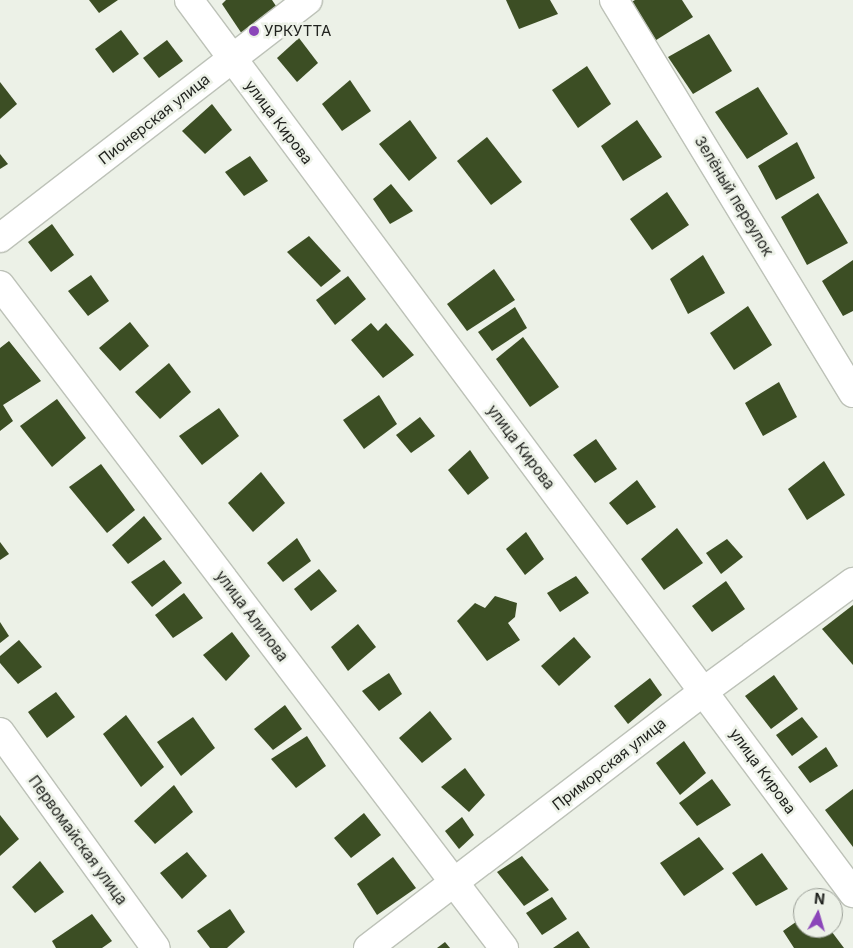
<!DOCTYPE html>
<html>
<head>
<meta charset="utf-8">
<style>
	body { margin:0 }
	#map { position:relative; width:853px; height:948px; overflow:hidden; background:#ecf1e7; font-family:Inter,sans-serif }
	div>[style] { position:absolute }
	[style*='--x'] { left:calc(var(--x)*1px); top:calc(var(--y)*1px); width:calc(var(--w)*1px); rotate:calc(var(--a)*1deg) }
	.building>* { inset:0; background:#3c4e24 }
	.roads { filter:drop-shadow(1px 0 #bdc2b8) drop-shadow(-1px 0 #bdc2b8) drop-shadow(0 1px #bdc2b8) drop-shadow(0 -1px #bdc2b8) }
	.minor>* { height:28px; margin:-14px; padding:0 14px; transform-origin:14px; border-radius:14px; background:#fff }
	.dots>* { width:14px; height:14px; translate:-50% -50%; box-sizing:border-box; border:2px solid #ecf1e7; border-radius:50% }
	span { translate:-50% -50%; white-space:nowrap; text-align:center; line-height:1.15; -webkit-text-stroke:5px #ecf1e7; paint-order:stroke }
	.poi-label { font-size:15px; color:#21231f }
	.left { translate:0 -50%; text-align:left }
	.street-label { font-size:15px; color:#21231f }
	.north { position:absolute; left:793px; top:888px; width:50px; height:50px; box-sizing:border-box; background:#ecf1e7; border:1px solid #9b9f97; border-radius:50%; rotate:6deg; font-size:14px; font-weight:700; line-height:20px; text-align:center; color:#21231f }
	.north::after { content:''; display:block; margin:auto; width:18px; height:22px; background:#8b46b9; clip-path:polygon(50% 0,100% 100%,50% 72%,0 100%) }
</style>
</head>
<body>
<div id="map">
	<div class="building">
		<div style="clip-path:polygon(89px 0,118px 0,99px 13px)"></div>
		<div style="clip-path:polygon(226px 0,272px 0,280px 12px,244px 37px,222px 4px)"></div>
		<div style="clip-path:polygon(506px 0,550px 0,558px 14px,519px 29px)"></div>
		<div style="clip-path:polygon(635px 0,682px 0,693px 17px,653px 42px,630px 3px)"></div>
		<div style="clip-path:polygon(121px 30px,139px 54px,113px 73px,95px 49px)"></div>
		<div style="clip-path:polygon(709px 34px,732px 71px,693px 94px,668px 57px)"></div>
		<div style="clip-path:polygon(299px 38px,318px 63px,297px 82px,277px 58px)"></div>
		<div style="clip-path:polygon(167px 40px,183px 61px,159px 78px,143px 58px)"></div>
		<div style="clip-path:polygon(587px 66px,611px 104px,578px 128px,552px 90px)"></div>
		<div style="clip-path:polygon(350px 80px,371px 111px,342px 131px,322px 104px)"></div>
		<div style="clip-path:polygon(0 82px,17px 104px,0 119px)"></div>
		<div style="clip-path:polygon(758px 87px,788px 134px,747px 159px,715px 112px)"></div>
		<div style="clip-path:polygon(212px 104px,232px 130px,205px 154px,182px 131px)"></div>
		<div style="clip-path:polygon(410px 120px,437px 158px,409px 181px,379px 144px)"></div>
		<div style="clip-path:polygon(637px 120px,662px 157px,623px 181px,601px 146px)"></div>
		<div style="clip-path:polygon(487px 137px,522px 182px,491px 205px,457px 161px)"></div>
		<div style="clip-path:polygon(797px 142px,815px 178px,776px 200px,758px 166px)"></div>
		<div style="clip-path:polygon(0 154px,8px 164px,0 169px)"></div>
		<div style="clip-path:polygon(250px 156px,268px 181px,244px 196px,225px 172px)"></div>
		<div style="clip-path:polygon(391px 184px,413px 211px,390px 224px,373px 199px)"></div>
		<div style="clip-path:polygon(667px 192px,689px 225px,652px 250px,630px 219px)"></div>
		<div style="clip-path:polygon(818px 193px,848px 243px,807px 265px,781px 217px)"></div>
		<div style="clip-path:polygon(52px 224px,74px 255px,51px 272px,28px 242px)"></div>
		<div style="clip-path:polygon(309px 236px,341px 271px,321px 287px,287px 252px)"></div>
		<div style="clip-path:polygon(703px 255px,725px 293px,688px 314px,670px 279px)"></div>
		<div style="clip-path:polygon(853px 260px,853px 311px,843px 316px,822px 281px)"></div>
		<div style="clip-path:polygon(494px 269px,515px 300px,467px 331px,447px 304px)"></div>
		<div style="clip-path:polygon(91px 275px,109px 301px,88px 316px,68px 291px)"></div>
		<div style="clip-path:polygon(348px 276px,366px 299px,335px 325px,316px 300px)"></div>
		<div style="clip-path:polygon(748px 306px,772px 345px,734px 370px,710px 333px)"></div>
		<div style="clip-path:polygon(515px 307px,527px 328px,492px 351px,478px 332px)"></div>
		<div style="clip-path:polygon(130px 322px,149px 346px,120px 371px,99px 348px)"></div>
		<div style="clip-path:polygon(371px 323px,378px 331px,386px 323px,414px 355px,383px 378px,351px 340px)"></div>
		<div style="clip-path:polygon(523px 337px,559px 387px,530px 407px,496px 359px)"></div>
		<div style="clip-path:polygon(9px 341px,41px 381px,3px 405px,13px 421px,0 431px,0 348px)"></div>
		<div style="clip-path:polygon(169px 363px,191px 392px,160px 419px,135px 392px)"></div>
		<div style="clip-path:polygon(779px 382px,797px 417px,763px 436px,745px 403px)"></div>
		<div style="clip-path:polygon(379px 395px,397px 424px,364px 449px,343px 420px)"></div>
		<div style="clip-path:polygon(57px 399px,86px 438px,52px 467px,20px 426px)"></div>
		<div style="clip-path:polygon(219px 408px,239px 436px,202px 465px,179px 436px)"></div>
		<div style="clip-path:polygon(420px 417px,435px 436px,411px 453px,396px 435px)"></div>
		<div style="clip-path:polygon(596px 439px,617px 469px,595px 483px,573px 455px)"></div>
		<div style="clip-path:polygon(470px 450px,489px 478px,468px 495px,448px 470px)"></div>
		<div style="clip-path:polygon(824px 461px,845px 495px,807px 520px,788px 489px)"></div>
		<div style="clip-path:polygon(101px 464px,135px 510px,107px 533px,69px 487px)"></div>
		<div style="clip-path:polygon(261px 472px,285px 503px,253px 532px,228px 503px)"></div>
		<div style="clip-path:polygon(637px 480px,656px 507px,627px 525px,609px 503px)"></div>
		<div style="clip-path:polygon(144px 516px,162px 539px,128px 564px,112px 545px)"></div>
		<div style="clip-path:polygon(677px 528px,703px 563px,664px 590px,641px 559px)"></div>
		<div style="clip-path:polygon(526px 532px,544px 559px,525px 575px,506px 549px)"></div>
		<div style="clip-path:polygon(297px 538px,311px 561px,283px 582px,267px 563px)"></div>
		<div style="clip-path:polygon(727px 539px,743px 557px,721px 574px,706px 553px)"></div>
		<div style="clip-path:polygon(0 542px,9px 554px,0 560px)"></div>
		<div style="clip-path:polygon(164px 560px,182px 583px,152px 607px,131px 582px)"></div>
		<div style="clip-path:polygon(319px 569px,337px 591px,311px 611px,294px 589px)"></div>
		<div style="clip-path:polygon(576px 576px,589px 593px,560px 612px,547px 593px)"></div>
		<div style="clip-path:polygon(726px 581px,745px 609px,712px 632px,692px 606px)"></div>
		<div style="clip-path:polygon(184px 593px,203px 618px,173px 638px,155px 615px)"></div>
		<div style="clip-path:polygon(495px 596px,517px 603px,515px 617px,508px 623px,520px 640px,487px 661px,457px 621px,475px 603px,485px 608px)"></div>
		<div style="clip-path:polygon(853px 605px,853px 665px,822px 629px)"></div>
		<div style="clip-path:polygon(0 622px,9px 636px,0 643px)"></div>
		<div style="clip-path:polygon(358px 624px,376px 647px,348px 671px,331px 647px)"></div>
		<div style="clip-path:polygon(232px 632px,250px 656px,226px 681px,203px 655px)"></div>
		<div style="clip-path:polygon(574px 637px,591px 657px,559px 686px,541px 666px)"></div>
		<div style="clip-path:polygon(19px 640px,42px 667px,18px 684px,0 663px,0 656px)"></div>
		<div style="clip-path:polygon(389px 673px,402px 694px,379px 711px,362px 691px)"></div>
		<div style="clip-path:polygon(774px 675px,798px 709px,771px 729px,745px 696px)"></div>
		<div style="clip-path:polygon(650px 678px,662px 695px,628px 724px,614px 706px)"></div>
		<div style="clip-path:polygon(56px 692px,75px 717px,47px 738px,28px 712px)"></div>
		<div style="clip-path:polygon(285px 705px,302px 729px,273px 750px,254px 729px)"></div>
		<div style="clip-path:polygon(430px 711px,452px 739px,422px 763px,399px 738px)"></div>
		<div style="clip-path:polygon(126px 715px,164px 767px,141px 787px,103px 734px)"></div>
		<div style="clip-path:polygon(193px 717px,215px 748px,181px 776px,157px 742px)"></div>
		<div style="clip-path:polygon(802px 717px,818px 737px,792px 756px,776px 735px)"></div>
		<div style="clip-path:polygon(307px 736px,326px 766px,296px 788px,271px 759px)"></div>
		<div style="clip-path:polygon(684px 741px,706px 773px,680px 795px,656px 763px)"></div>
		<div style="clip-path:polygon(826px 747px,838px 766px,810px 783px,798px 767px)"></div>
		<div style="clip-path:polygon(465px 768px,485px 795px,469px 812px,441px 787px)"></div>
		<div style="clip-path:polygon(712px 779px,731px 805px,697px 826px,679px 803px)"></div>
		<div style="clip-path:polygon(174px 785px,193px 812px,155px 844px,134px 821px)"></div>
		<div style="clip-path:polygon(853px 789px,853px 847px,825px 810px)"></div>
		<div style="clip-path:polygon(364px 813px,381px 835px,351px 858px,334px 838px)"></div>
		<div style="clip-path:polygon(0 815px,19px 839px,0 856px)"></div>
		<div style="clip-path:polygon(462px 817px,474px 835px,459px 849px,445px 831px)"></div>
		<div style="clip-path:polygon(699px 837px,724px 869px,684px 896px,660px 863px)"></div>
		<div style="clip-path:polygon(187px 852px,207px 876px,182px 899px,160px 873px)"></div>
		<div style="clip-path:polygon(762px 853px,788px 889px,756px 906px,732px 873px)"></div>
		<div style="clip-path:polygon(522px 856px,549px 890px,524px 906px,497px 872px)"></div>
		<div style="clip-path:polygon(393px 857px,416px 888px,377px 915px,357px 884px)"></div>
		<div style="clip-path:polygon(40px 861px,64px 892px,35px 913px,12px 887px)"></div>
		<div style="clip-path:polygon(552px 897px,567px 919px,542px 935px,526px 913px)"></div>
		<div style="clip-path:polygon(230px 909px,245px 932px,227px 948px,210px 948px,197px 931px)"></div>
		<div style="clip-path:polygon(92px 914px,112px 941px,102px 948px,56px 948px,52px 941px)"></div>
		<div style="clip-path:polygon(803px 917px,803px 928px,829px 928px,844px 948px,794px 948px,783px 931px)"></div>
		<div style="clip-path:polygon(578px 931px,590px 948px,553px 948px)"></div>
		<div style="clip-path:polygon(445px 942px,450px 948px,437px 948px)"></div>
	</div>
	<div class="roads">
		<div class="minor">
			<div style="--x:189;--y:0;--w:1113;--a:53.37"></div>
			<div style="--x:614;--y:0;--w:460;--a:58.7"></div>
			<div style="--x:0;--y:238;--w:389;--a:-37.7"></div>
			<div style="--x:0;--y:285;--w:833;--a:52.76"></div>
			<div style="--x:0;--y:732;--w:266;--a:54.2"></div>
			<div style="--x:368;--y:948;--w:423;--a:-37.4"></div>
			<div style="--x:704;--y:691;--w:185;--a:-36.2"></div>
		</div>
	</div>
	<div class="dots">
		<div style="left:254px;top:31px;background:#8b46b9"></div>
	</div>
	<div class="poi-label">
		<span class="left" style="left:264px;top:31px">УРКУТТА</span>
	</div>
	<div class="street-label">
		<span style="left:154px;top:119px;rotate:-38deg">Пионерская улица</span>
		<span style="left:279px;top:122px;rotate:53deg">улица Кирова</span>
		<span style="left:734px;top:196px;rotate:59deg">Зелёный переулок</span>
		<span style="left:521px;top:447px;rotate:53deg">улица Кирова</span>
		<span style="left:252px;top:616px;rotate:53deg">улица Алилова</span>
		<span style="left:609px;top:764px;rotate:-38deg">Приморская улица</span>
		<span style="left:763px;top:771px;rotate:54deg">улица Кирова</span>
		<span style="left:78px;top:840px;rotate:54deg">Первомайская улица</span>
	</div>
	<div class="north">N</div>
</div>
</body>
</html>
